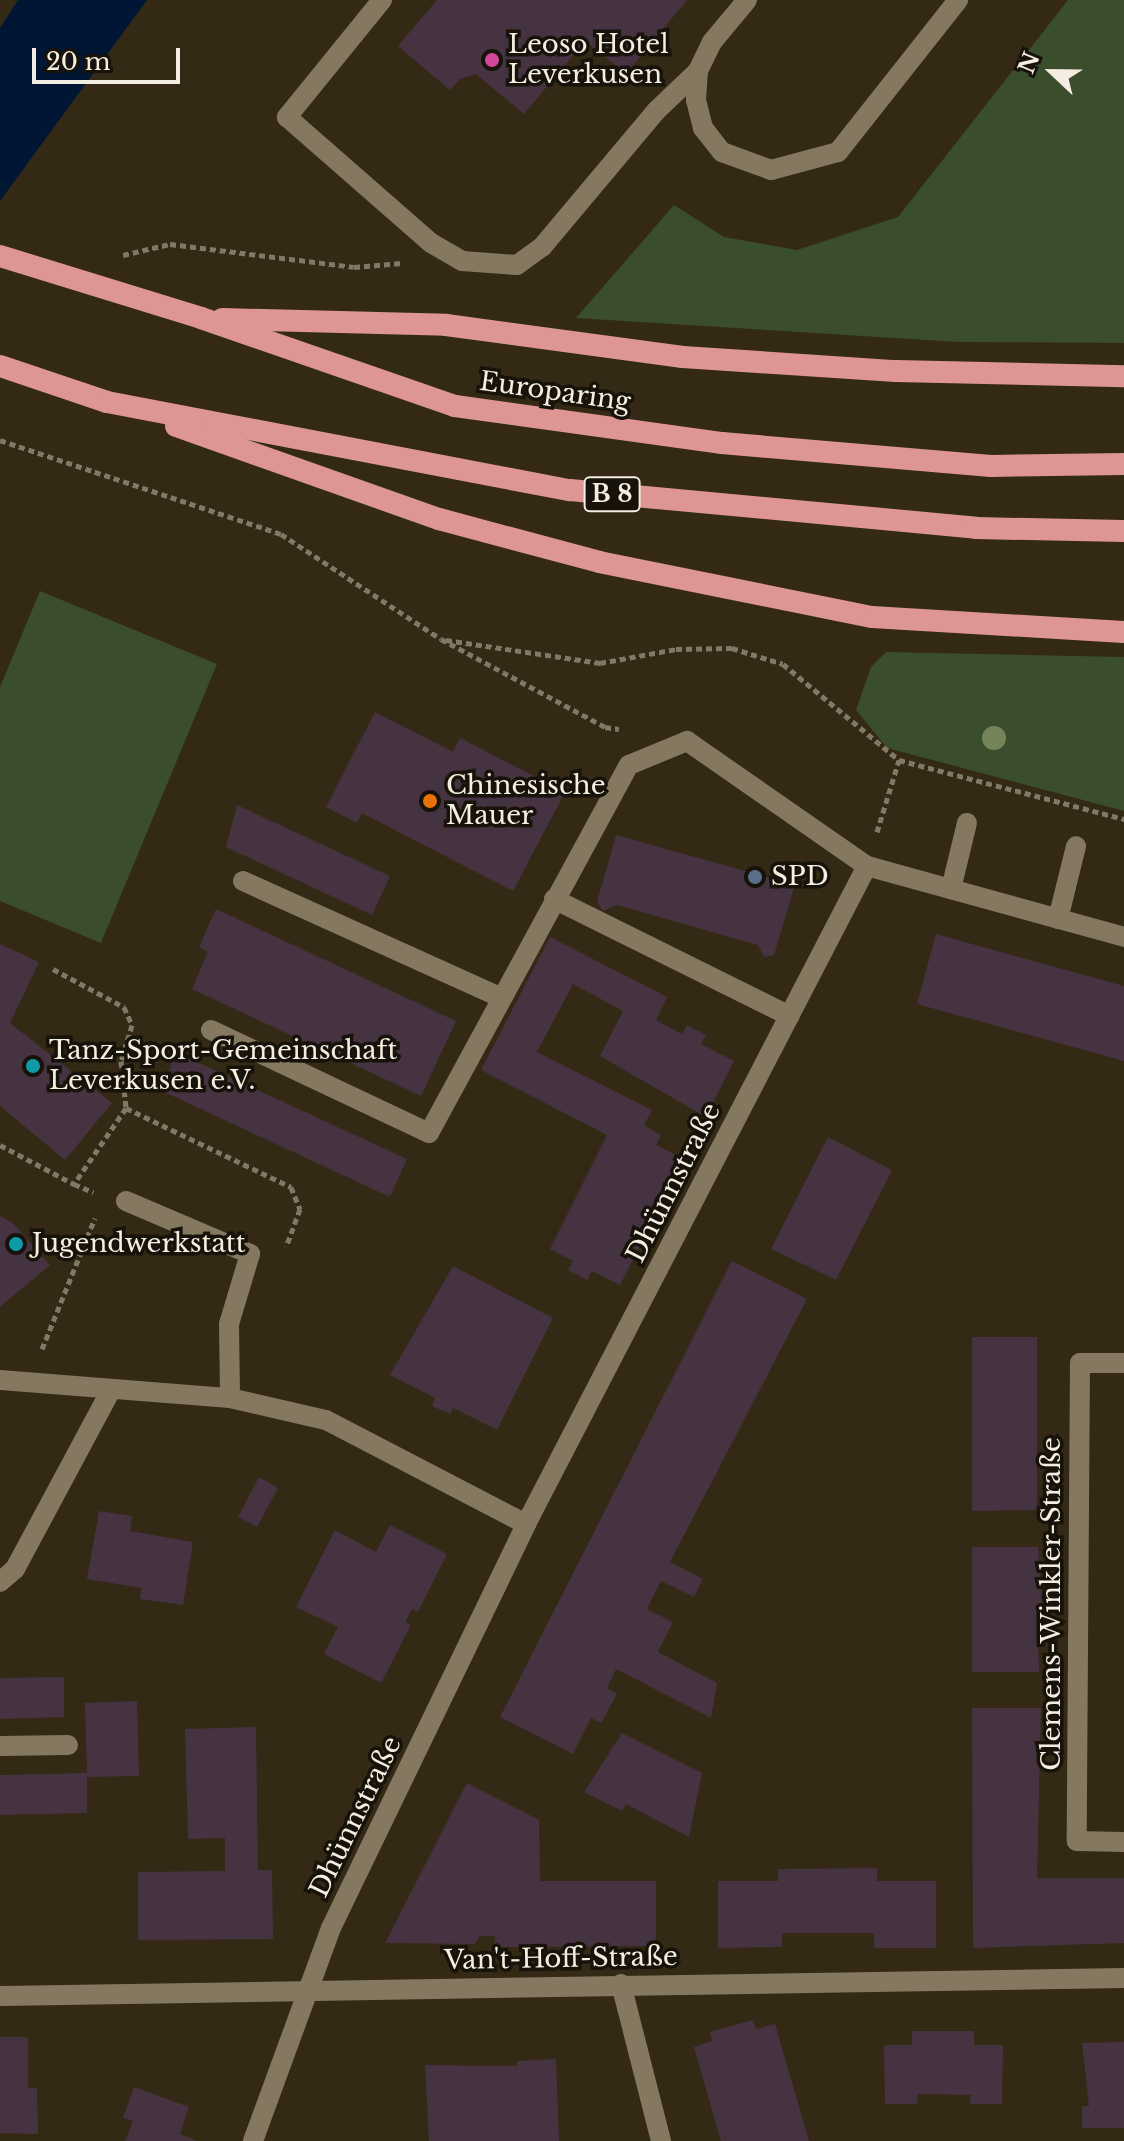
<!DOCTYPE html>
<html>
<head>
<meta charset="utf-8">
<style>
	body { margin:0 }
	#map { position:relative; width:1124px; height:2141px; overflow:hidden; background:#332915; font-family:"Libre Baskerville",serif }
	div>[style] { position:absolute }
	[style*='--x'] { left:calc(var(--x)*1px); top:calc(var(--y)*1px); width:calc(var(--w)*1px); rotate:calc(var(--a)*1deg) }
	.green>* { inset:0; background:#3a4d2c }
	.water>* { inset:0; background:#011634 }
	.building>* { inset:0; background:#463341 }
	.path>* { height:5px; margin-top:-2.5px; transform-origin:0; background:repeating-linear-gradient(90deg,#817968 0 6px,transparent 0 10px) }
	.service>* { height:20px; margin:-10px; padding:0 10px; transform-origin:10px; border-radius:10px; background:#847861 }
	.minor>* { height:20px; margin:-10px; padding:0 10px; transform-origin:10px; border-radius:10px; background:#847861 }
	.trunk>* { height:22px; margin:-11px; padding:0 11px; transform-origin:11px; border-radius:11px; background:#de9694 }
	.trees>* { width:24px; height:24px; margin:-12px; border-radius:50%; background:#758559 }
	.dots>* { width:22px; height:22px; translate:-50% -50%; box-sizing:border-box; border:4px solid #17120a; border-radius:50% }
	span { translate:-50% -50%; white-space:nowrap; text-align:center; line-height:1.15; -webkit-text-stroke:7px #17120a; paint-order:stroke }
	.shield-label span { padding:2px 6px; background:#17120a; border:2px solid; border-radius:6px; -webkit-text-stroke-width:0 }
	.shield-label { font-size:24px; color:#f4ede1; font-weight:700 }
	.poi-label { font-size:26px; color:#f4ede1 }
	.left { translate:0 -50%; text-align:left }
	.street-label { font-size:26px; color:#f4ede1 }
	.north { position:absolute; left:1012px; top:32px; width:80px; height:80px; -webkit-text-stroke:6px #17120a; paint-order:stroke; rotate:292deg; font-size:22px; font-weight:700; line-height:32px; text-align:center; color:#f4ede1 }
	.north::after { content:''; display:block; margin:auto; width:28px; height:36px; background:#f4ede1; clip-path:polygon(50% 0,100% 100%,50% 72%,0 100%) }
	.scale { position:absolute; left:32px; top:48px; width:148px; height:36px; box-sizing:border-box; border:4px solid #f4ede1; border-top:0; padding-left:10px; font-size:24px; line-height:28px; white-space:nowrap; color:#f4ede1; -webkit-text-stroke:6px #17120a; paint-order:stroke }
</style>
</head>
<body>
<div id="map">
	<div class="green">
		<div style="clip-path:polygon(1068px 0,1124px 0,1124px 343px,958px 342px,576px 318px,674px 205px,724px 237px,797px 250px,898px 217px)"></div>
		<div style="clip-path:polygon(40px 591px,217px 664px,101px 943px,0 901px,0 687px)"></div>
		<div style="clip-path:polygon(886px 652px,1124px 657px,1124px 811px,887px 748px,856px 710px,871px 667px)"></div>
	</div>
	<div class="water">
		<div style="clip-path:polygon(18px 0,147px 0,0 201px,0 28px)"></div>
	</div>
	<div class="building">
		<div style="clip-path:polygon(437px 0,687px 0,626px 74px,585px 41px,524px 114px,476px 74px,460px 79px,450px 90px,398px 46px)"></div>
		<div style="clip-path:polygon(375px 712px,453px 752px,460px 738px,565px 792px,513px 891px,362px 813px,357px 823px,326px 807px)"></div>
		<div style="clip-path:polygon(237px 805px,390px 876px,372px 915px,226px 847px)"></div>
		<div style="clip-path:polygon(616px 835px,795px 885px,774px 955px,764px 957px,758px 945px,617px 905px,603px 911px,597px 902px)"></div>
		<div style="clip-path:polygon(216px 909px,456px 1021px,421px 1096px,192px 989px,208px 952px,199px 947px)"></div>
		<div style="clip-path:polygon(936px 934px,1124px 986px,1124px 1061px,917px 1004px)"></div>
		<div style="clip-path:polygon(550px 937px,667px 997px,656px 1020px,682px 1034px,687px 1025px,706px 1035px,701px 1044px,734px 1061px,706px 1117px,600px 1056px,623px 1011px,573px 984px,537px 1052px,652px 1110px,644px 1125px,661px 1135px,656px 1145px,684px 1159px,620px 1285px,592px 1271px,587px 1280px,568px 1270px,573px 1261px,550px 1249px,607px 1135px,481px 1070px)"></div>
		<div style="clip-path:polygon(0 944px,39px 962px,10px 1023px,112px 1103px,65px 1160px,0 1106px)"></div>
		<div style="clip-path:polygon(177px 1053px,407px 1159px,390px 1197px,160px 1090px)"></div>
		<div style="clip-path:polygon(828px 1137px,892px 1170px,836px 1280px,771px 1249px)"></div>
		<div style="clip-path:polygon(0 1216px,13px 1223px,50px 1265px,0 1307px)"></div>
		<div style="clip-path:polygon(732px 1261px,807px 1299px,670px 1562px,703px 1579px,694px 1597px,661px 1581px,647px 1609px,673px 1622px,658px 1652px,717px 1683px,711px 1718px,616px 1669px,607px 1688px,617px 1694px,601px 1723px,591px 1718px,573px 1754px,500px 1717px)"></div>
		<div style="clip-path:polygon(453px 1266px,553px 1318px,497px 1430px,453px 1408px,450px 1414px,432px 1406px,435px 1398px,390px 1375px)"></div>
		<div style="clip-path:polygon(972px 1337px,1037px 1337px,1037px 1510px,972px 1511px)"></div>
		<div style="clip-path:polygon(259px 1477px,278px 1488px,257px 1527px,238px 1517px)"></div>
		<div style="clip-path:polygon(99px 1511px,132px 1516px,130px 1531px,193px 1542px,183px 1605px,140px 1599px,142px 1588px,87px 1579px)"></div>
		<div style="clip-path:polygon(390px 1525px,447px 1554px,418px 1612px,412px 1609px,405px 1622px,411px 1625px,381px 1683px,324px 1654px,338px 1627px,296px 1607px,335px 1530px,376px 1552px)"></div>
		<div style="clip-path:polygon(972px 1547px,1038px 1547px,1044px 1635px,1038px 1636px,1039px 1672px,972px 1672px)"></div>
		<div style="clip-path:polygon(64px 1677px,64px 1717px,0 1719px,0 1678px)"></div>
		<div style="clip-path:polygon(137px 1701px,139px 1776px,87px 1777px,87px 1813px,0 1815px,0 1775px,87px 1773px,85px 1703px)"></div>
		<div style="clip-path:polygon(972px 1708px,1041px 1708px,1037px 1878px,1124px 1878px,1124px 1943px,973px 1948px)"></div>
		<div style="clip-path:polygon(256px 1727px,258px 1870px,272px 1870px,273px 1939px,138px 1940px,138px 1872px,225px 1871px,225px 1838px,188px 1839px,185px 1729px)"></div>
		<div style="clip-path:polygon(622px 1733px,702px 1773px,689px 1837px,626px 1804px,622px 1811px,584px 1792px)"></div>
		<div style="clip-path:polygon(467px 1783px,539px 1820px,540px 1881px,656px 1881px,656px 1946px,494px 1947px,495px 1936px,480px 1936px,475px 1944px,385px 1943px)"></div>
		<div style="clip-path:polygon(877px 1868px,877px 1881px,936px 1881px,936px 1948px,874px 1948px,874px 1933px,782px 1933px,782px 1947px,718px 1948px,718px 1881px,778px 1881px,778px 1869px)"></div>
		<div style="clip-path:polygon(753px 2020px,756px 2029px,775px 2024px,809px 2141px,721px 2141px,694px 2047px,712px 2041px,710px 2032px)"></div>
		<div style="clip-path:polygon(912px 2031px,974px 2031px,974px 2045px,1003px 2045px,1002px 2104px,970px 2104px,971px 2095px,918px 2094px,917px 2104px,885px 2104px,884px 2045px,912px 2045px)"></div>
		<div style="clip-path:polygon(0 2037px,28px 2037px,28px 2088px,37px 2088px,38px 2134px,0 2133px)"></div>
		<div style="clip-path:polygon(1124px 2042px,1124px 2128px,1082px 2128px,1082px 2106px,1089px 2106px,1082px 2043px)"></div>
		<div style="clip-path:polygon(556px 2059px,559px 2141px,429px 2141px,425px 2065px,517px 2066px,517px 2061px)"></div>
		<div style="clip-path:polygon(134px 2087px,189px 2107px,180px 2134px,197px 2141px,125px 2141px,133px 2121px,123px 2118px)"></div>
	</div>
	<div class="path">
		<div style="--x:123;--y:255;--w:48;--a:-13.2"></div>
		<div style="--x:170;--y:244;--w:185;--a:7.1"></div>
		<div style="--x:354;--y:267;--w:48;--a:-4.8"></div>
		<div style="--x:0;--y:440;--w:296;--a:18.5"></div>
		<div style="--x:281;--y:534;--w:191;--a:33.3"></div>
		<div style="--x:441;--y:639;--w:186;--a:28.2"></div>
		<div style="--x:605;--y:727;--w:14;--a:8"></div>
		<div style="--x:446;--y:640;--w:156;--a:8.5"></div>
		<div style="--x:600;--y:663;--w:77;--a:-10.4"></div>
		<div style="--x:676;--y:649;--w:56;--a:-1"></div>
		<div style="--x:732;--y:648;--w:53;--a:17.4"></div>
		<div style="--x:783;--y:664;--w:151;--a:39.6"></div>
		<div style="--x:899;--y:760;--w:233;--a:14.7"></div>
		<div style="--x:877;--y:832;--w:75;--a:-73"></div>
		<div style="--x:53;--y:969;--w:81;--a:28.2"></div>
		<div style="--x:124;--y:1007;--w:20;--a:66"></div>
		<div style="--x:132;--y:1025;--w:38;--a:107"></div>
		<div style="--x:121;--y:1061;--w:47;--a:83.9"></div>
		<div style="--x:126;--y:1108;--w:92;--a:124.4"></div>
		<div style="--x:74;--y:1184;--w:21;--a:23"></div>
		<div style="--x:126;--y:1108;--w:183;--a:25.6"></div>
		<div style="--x:291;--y:1187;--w:24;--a:68"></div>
		<div style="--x:300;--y:1209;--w:40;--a:110.2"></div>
		<div style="--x:0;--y:1145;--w:84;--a:27.8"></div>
		<div style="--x:42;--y:1349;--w:141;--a:-68"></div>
	</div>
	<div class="service">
		<div style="--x:382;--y:0;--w:151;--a:129.1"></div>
		<div style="--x:287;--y:117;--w:191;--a:41.2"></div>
		<div style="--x:431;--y:243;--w:36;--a:30"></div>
		<div style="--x:462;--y:261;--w:55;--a:4.2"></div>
		<div style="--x:517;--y:265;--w:31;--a:-36"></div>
		<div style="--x:542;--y:247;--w:177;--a:-50"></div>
		<div style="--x:656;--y:111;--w:58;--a:-43.6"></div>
		<div style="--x:747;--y:0;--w:55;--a:129.8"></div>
		<div style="--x:712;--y:42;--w:32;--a:116"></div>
		<div style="--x:698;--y:71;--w:29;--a:94"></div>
		<div style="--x:696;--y:100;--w:29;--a:76"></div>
		<div style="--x:703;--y:128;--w:31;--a:52"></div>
		<div style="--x:722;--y:152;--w:52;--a:20.2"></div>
		<div style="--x:771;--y:170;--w:69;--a:-15"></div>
		<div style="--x:838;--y:152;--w:194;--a:-51.7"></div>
		<div style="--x:243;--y:881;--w:282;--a:24.3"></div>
		<div style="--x:951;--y:889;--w:68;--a:-76.4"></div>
		<div style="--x:554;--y:899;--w:263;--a:26.4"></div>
		<div style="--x:1058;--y:919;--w:75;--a:-76.1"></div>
		<div style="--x:211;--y:1030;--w:241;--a:25.3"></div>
		<div style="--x:429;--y:1133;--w:419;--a:-61.5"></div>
		<div style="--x:629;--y:765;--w:63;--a:-22.5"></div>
		<div style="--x:126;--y:1201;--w:135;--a:23.1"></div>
		<div style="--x:250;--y:1254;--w:73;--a:106.7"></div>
		<div style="--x:229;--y:1324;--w:74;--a:89.2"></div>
		<div style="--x:0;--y:1380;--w:231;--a:4.5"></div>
		<div style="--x:230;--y:1398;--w:98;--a:12.9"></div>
		<div style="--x:326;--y:1420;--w:225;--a:27.5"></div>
		<div style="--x:0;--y:1582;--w:20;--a:-41"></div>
		<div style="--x:15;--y:1569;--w:201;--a:-61.8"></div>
		<div style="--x:0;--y:1746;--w:68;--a:-0.8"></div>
	</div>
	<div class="minor">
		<div style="--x:687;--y:741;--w:219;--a:34.8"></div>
		<div style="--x:867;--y:866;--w:267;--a:15.4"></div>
		<div style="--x:1124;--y:1363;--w:44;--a:180"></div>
		<div style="--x:1080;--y:1363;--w:478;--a:90.4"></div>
		<div style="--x:1077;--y:1841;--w:47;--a:1.2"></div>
		<div style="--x:621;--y:1984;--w:162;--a:75.7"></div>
		<div style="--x:0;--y:1996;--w:1124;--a:-0.92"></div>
		<div style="--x:253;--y:2141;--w:227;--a:-69.9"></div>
		<div style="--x:331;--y:1928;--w:449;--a:-64.2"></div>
		<div style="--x:526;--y:1524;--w:741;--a:-62.61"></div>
	</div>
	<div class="trunk">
		<div style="--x:0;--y:256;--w:210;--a:17.1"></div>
		<div style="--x:201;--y:318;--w:269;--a:19.1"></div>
		<div style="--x:455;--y:406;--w:270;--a:7.9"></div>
		<div style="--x:722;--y:443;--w:270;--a:4.9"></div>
		<div style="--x:991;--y:466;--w:133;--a:-0.9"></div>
		<div style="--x:222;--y:319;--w:224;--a:1.5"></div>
		<div style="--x:446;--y:325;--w:239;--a:7.7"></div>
		<div style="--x:683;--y:357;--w:213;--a:3.8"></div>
		<div style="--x:896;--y:371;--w:228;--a:1.3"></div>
		<div style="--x:0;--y:366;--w:113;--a:18.6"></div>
		<div style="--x:107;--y:402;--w:471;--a:10.8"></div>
		<div style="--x:570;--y:490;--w:408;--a:5.3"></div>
		<div style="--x:976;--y:528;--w:148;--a:1.2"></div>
		<div style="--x:176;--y:426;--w:279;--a:19.5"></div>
		<div style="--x:439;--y:519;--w:166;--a:15"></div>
		<div style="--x:599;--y:562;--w:278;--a:11.4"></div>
		<div style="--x:872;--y:617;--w:252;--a:3.4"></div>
	</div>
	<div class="trees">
		<div style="left:994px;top:738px"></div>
	</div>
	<div class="dots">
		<div style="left:492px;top:60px;background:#d1479c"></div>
		<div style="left:430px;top:801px;background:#e8710a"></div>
		<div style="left:755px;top:877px;background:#5c6f8a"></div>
		<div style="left:33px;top:1066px;background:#0f9aa8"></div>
		<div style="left:16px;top:1244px;background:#0f9aa8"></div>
	</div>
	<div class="shield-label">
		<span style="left:612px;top:494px">B 8</span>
	</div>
	<div class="poi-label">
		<span class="left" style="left:508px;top:60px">Leoso Hotel<br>Leverkusen</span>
		<span class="left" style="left:446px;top:801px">Chinesische<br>Mauer</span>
		<span class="left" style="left:771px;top:877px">SPD</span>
		<span class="left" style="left:49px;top:1066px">Tanz-Sport-Gemeinschaft<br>Leverkusen e.V.</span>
		<span class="left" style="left:32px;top:1244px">Jugendwerkstatt</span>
	</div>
	<div class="street-label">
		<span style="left:555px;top:392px;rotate:8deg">Europaring</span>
		<span style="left:674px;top:1183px;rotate:-63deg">Dhünnstraße</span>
		<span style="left:1052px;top:1604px;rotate:-90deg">Clemens-Winkler-Straße</span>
		<span style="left:356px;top:1817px;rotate:-64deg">Dhünnstraße</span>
		<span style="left:561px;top:1959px;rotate:-1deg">Van't-Hoff-Straße</span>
	</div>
	<div class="north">N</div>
	<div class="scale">20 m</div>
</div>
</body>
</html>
